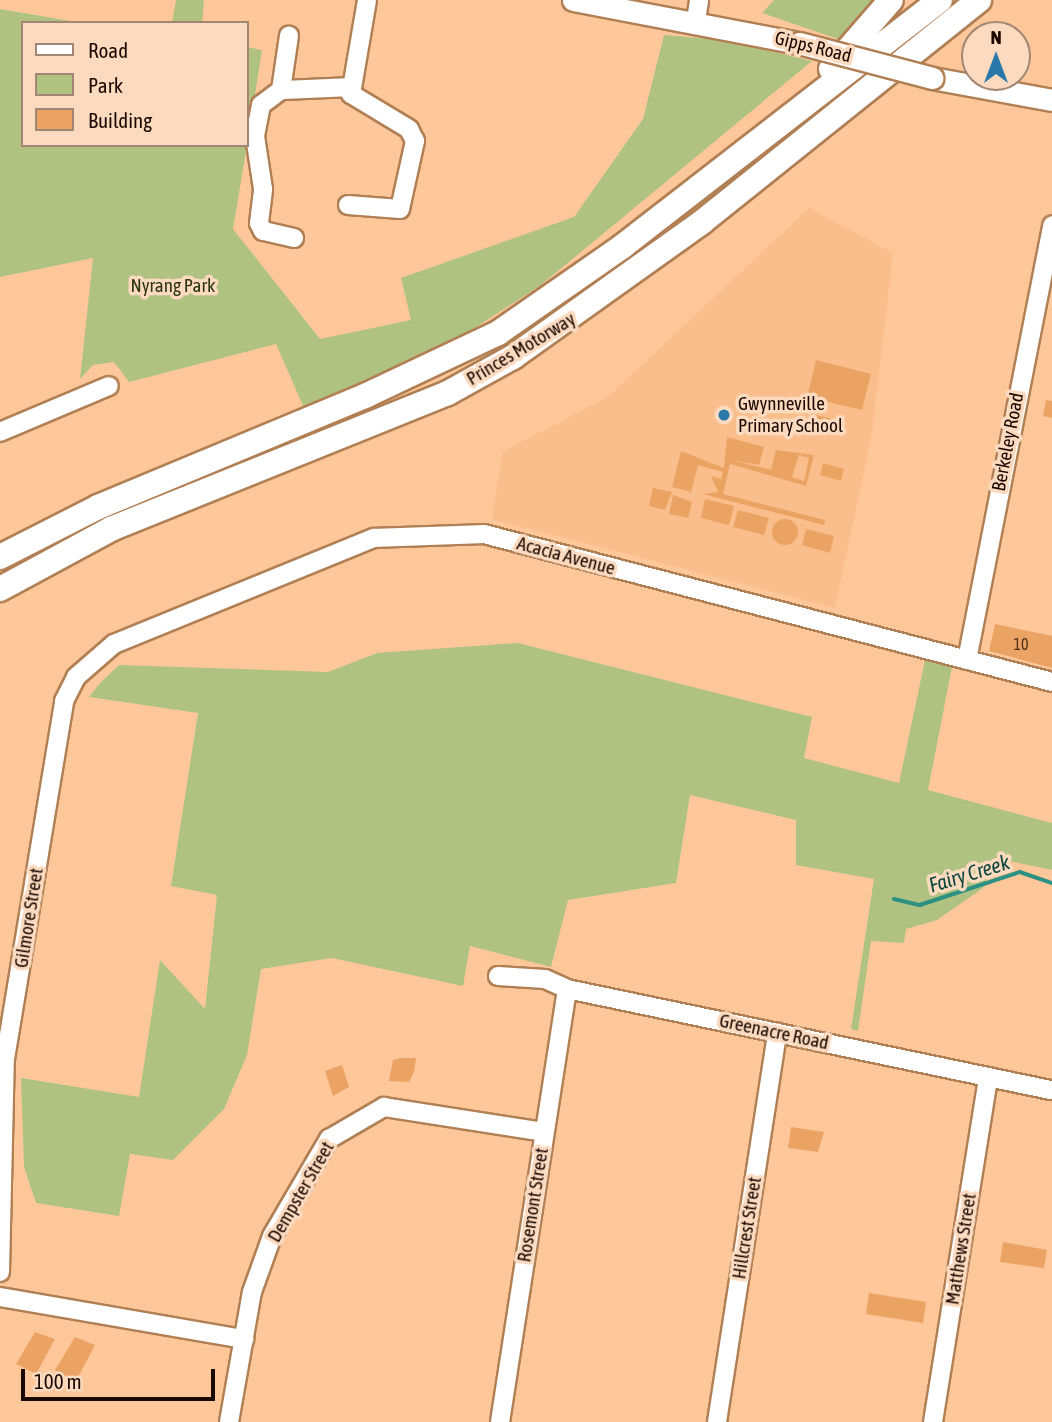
<!DOCTYPE html>
<html>
<head>
<meta charset="utf-8">
<style>
	body { margin:0 }
	#map { position:relative; width:1052px; height:1422px; overflow:hidden; background:#fdc79a; font-family:"Asap Condensed",sans-serif }
	div>[style] { position:absolute }
	[style*='--x'] { left:calc(var(--x)*1px); top:calc(var(--y)*1px); width:calc(var(--w)*1px); rotate:calc(var(--a)*1deg) }
	.built>* { inset:0; background:#fabe8c }
	.green>* { inset:0; background:#b0c282 }
	.stream>* { height:3.5px; margin:-1.75px; padding:0 1.75px; transform-origin:1.75px; border-radius:1.75px; background:#2d9182 }
	.building>* { inset:0; background:#eba364 }
	.round { border-radius:50% }
	.roads { filter:drop-shadow(2px 0 #b17f54) drop-shadow(-2px 0 #b17f54) drop-shadow(0 2px #b17f54) drop-shadow(0 -2px #b17f54) }
	.minor>* { height:18px; margin:-9px; padding:0 9px; transform-origin:9px; border-radius:9px; background:#fff }
	.major>* { height:21px; margin:-10.5px; padding:0 10.5px; transform-origin:10.5px; border-radius:10.5px; background:#fff }
	.highway>* { height:24px; margin:-12px; padding:0 12px; transform-origin:12px; border-radius:12px; background:#fff }
	.bridges { filter:drop-shadow(2px 0 #b17f54) drop-shadow(-2px 0 #b17f54) drop-shadow(0 2px #b17f54) drop-shadow(0 -2px #b17f54) }
	.major-bridge>* { height:21px; margin:-10.5px; padding:0 10.5px; transform-origin:10.5px; border-radius:10.5px; background:#fff }
	.dots>* { width:19px; height:19px; translate:-50% -50%; box-sizing:border-box; border:4px solid #fbdabf; border-radius:50% }
	span { translate:-50% -50%; white-space:nowrap; text-align:center; line-height:1.15; -webkit-text-stroke:7px #fbdabf; paint-order:stroke }
	.number-label { font-size:16px; color:#4f3019 }
	.number-label span { -webkit-text-stroke-width:0 }
	.street-label { font-size:19px; color:#1b0900 }
	.park-label { font-size:19px; color:#2c3510 }
	.poi-label { font-size:19px; color:#1b0900 }
	.left { translate:0 -50%; text-align:left }
	.water-label { font-size:21px; color:#0b453d; font-style:italic }
	.legend { position:absolute; left:21px; top:21px; width:228px; height:126px; box-sizing:border-box; background:#fbdabf; border:2px solid #a18673; margin:0; padding:9px 12px; list-style:none; font-size:21px; color:#1b0900 }
	.legend li { display:flex; align-items:center; gap:14px; height:35px }
	.legend b { width:35px; border:2px solid #a18673 }
	.north { position:absolute; left:961px; top:21px; width:70px; height:70px; box-sizing:border-box; background:#fbdabf; border:2px solid #a18673; border-radius:50%; rotate:0deg; font-size:19px; font-weight:700; line-height:28px; text-align:center; color:#1b0900 }
	.north::after { content:''; display:block; margin:auto; width:24px; height:32px; background:#2978aa; clip-path:polygon(50% 0,100% 100%,50% 72%,0 100%) }
	.scale { position:absolute; left:21px; top:1369px; width:194px; height:32px; box-sizing:border-box; border:4px solid #1b0900; border-top:0; padding-left:9px; font-size:21px; line-height:24px; white-space:nowrap; color:#1b0900; -webkit-text-stroke:5px #fbdabf; paint-order:stroke }
</style>
</head>
<body>
<div id="map">
	<div class="built">
		<div style="clip-path:polygon(809px 208px,893px 253px,872px 433px,835px 608px,492px 519px,503px 451px,608px 397px)"></div>
	</div>
	<div class="green">
		<div style="clip-path:polygon(176px 0,204px 0,202px 23px,172px 23px)"></div>
		<div style="clip-path:polygon(774px 0,875px 0,838px 39px,762px 13px)"></div>
		<div style="clip-path:polygon(0 9px,82px 23px,23px 23px,23px 145px,247px 145px,233px 229px,320px 339px,411px 320px,401px 278px,574px 217px,643px 119px,664px 35px,724px 40px,812px 61px,541px 285px,453px 342px,304px 408px,276px 344px,129px 382px,114px 362px,93px 365px,80px 379px,93px 258px,0 277px)"></div>
		<div style="clip-path:polygon(247px 47px,262px 50px,247px 145px)"></div>
		<div style="clip-path:polygon(518px 643px,812px 717px,804px 758px,899px 783px,925px 660px,952px 667px,928px 790px,1052px 823px,1052px 870px,994px 858px,983px 888px,937px 920px,906px 929px,904px 943px,871px 941px,858px 1031px,851px 1029px,874px 879px,796px 865px,796px 820px,690px 795px,676px 883px,568px 900px,551px 967px,470px 946px,463px 986px,332px 958px,261px 969px,247px 1055px,224px 1109px,173px 1160px,130px 1154px,119px 1216px,36px 1203px,24px 1167px,21px 1078px,139px 1097px,160px 960px,205px 1009px,217px 895px,171px 886px,198px 713px,89px 697px,99px 684px,119px 665px,328px 672px,377px 653px)"></div>
	</div>
	<div class="stream">
		<div style="--x:894;--y:899;--w:27;--a:13"></div>
		<div style="--x:920;--y:905;--w:105;--a:-18.3"></div>
		<div style="--x:1020;--y:872;--w:34;--a:19"></div>
	</div>
	<div class="building">
		<div style="clip-path:polygon(816px 360px,871px 374px,862px 410px,807px 397px)"></div>
		<div style="clip-path:polygon(1046px 400px,1052px 401px,1052px 418px,1043px 416px)"></div>
		<div style="clip-path:polygon(816px 415px,833px 419px,830px 428px,814px 424px)"></div>
		<div style="clip-path:polygon(evenodd,727px 437px,764px 447px,759px 465px,731px 460px,771px 470px,776px 450px,814px 455px,806px 486px,730px 464px,723px 494px,825px 520px,824px 525px,703px 494px,718px 492px,711px 476px,721px 479px,723px 472px,698px 465px,691px 492px,672px 487px,681px 451px,724px 468px,727px 437px,799px 455px,809px 458px,804px 481px,792px 477px,799px 455px)"></div>
		<div style="clip-path:polygon(823px 463px,844px 469px,841px 481px,820px 475px)"></div>
		<div style="clip-path:polygon(653px 488px,672px 492px,665px 510px,649px 506px)"></div>
		<div style="clip-path:polygon(673px 495px,692px 502px,688px 518px,669px 514px)"></div>
		<div style="clip-path:polygon(705px 499px,734px 506px,729px 525px,701px 518px)"></div>
		<div style="clip-path:polygon(738px 510px,769px 518px,764px 535px,733px 527px)"></div>
		<div class="round" style="left:772px;top:519px;width:26px;height:26px"></div>
		<div style="clip-path:polygon(806px 529px,834px 536px,830px 553px,802px 545px)"></div>
		<div style="clip-path:polygon(995px 624px,1052px 636px,1052px 668px,989px 651px)"></div>
		<div style="clip-path:polygon(400px 1058px,416px 1058px,414px 1072px,409px 1082px,389px 1081px,393px 1060px)"></div>
		<div style="clip-path:polygon(342px 1065px,349px 1087px,333px 1096px,325px 1071px)"></div>
		<div style="clip-path:polygon(791px 1127px,824px 1132px,818px 1152px,788px 1148px)"></div>
		<div style="clip-path:polygon(1003px 1242px,1047px 1250px,1044px 1268px,1000px 1262px)"></div>
		<div style="clip-path:polygon(869px 1293px,926px 1302px,923px 1323px,866px 1314px)"></div>
		<div style="clip-path:polygon(35px 1332px,55px 1339px,36px 1374px,16px 1364px)"></div>
		<div style="clip-path:polygon(75px 1337px,95px 1345px,76px 1381px,55px 1370px)"></div>
	</div>
	<div class="roads">
		<div class="minor">
			<div style="--x:696;--y:20;--w:20;--a:-81"></div>
			<div style="--x:281;--y:90;--w:55;--a:-81.6"></div>
			<div style="--x:348;--y:205;--w:52;--a:4.4"></div>
			<div style="--x:400;--y:209;--w:70;--a:-77.6"></div>
			<div style="--x:415;--y:141;--w:13;--a:-117"></div>
			<div style="--x:409;--y:129;--w:68;--a:-148.9"></div>
			<div style="--x:351;--y:94;--w:95;--a:-80.3"></div>
			<div style="--x:294;--y:238;--w:32;--a:-167"></div>
			<div style="--x:263;--y:231;--w:9;--a:-117"></div>
			<div style="--x:259;--y:223;--w:34;--a:-83"></div>
			<div style="--x:263;--y:189;--w:54;--a:-98.6"></div>
			<div style="--x:255;--y:136;--w:32;--a:-79"></div>
			<div style="--x:261;--y:105;--w:25;--a:-37"></div>
			<div style="--x:281;--y:90;--w:68;--a:-2.5"></div>
			<div style="--x:0;--y:432;--w:118;--a:-22.9"></div>
			<div style="--x:967;--y:660;--w:443;--a:-78.9"></div>
			<div style="--x:498;--y:976;--w:47;--a:3.7"></div>
			<div style="--x:545;--y:979;--w:24;--a:24"></div>
			<div style="--x:567;--y:989;--w:495;--a:11.8"></div>
			<div style="--x:0;--y:1272;--w:213;--a:-88.7"></div>
			<div style="--x:5;--y:1059;--w:363;--a:-80.6"></div>
			<div style="--x:64;--y:701;--w:27;--a:-63"></div>
			<div style="--x:76;--y:677;--w:50;--a:-41"></div>
			<div style="--x:114;--y:644;--w:281;--a:-22.2"></div>
			<div style="--x:374;--y:538;--w:110;--a:-2.1"></div>
			<div style="--x:484;--y:534;--w:587;--a:14.6"></div>
			<div style="--x:0;--y:1297;--w:248;--a:9.8"></div>
			<div style="--x:229;--y:1422;--w:132;--a:-80"></div>
			<div style="--x:252;--y:1292;--w:59;--a:-70.3"></div>
			<div style="--x:272;--y:1236;--w:113;--a:-59.6"></div>
			<div style="--x:329;--y:1139;--w:64;--a:-30.2"></div>
			<div style="--x:384;--y:1107;--w:162;--a:8.9"></div>
			<div style="--x:500;--y:1422;--w:438;--a:-81.2"></div>
			<div style="--x:717;--y:1422;--w:394;--a:-81.2"></div>
			<div style="--x:933;--y:1422;--w:349;--a:-80.9"></div>
		</div>
		<div class="major">
			<div style="--x:573;--y:0;--w:230;--a:10.8"></div>
			<div style="--x:932;--y:78;--w:122;--a:10.4"></div>
		</div>
		<div class="highway">
			<div style="--x:831;--y:69;--w:91;--a:-49"></div>
			<div style="--x:0;--y:557;--w:110;--a:-27"></div>
			<div style="--x:98;--y:507;--w:291;--a:-22.6"></div>
			<div style="--x:367;--y:395;--w:145;--a:-25.3"></div>
			<div style="--x:498;--y:333;--w:152;--a:-34.8"></div>
			<div style="--x:623;--y:246;--w:401;--a:-37.8"></div>
			<div style="--x:0;--y:589;--w:126;--a:-28.4"></div>
			<div style="--x:111;--y:529;--w:363;--a:-22"></div>
			<div style="--x:448;--y:393;--w:74;--a:-29"></div>
			<div style="--x:513;--y:357;--w:232;--a:-35.5"></div>
			<div style="--x:702;--y:222;--w:355;--a:-38.7"></div>
		</div>
	</div>
	<div class="bridges">
		<div class="major-bridge">
			<div style="--x:799;--y:43;--w:138;--a:14.7"></div>
		</div>
	</div>
	<div class="dots">
		<div style="left:724px;top:415px;background:#2978aa"></div>
	</div>
	<div class="number-label">
		<span style="left:1021px;top:644px">10</span>
	</div>
	<div class="street-label">
		<span style="left:813px;top:47px;rotate:14deg">Gipps Road</span>
		<span style="left:521px;top:349px;rotate:-31deg">Princes Motorway</span>
		<span style="left:1008px;top:442px;rotate:-79deg">Berkeley Road</span>
		<span style="left:566px;top:556px;rotate:15deg">Acacia Avenue</span>
		<span style="left:29px;top:918px;rotate:-81deg">Gilmore Street</span>
		<span style="left:774px;top:1032px;rotate:12deg">Greenacre Road</span>
		<span style="left:301px;top:1192px;rotate:-60deg">Dempster Street</span>
		<span style="left:533px;top:1205px;rotate:-81deg">Rosemont Street</span>
		<span style="left:747px;top:1228px;rotate:-81deg">Hillcrest Street</span>
		<span style="left:961px;top:1249px;rotate:-81deg">Matthews Street</span>
	</div>
	<div class="park-label">
		<span style="left:173px;top:286px">Nyrang Park</span>
	</div>
	<div class="poi-label">
		<span class="left" style="left:738px;top:415px">Gwynneville<br>Primary School</span>
	</div>
	<div class="water-label">
		<span style="left:969px;top:873px;rotate:-17deg">Fairy Creek</span>
	</div>
	<ul class="legend">
	<li><b style="height:9px;background:#fff"></b>Road</li>
	<li><b style="height:19px;background:#b0c282"></b>Park</li>
	<li><b style="height:19px;background:#eba364"></b>Building</li>
	</ul>
	<div class="north">N</div>
	<div class="scale">100 m</div>
</div>
</body>
</html>
